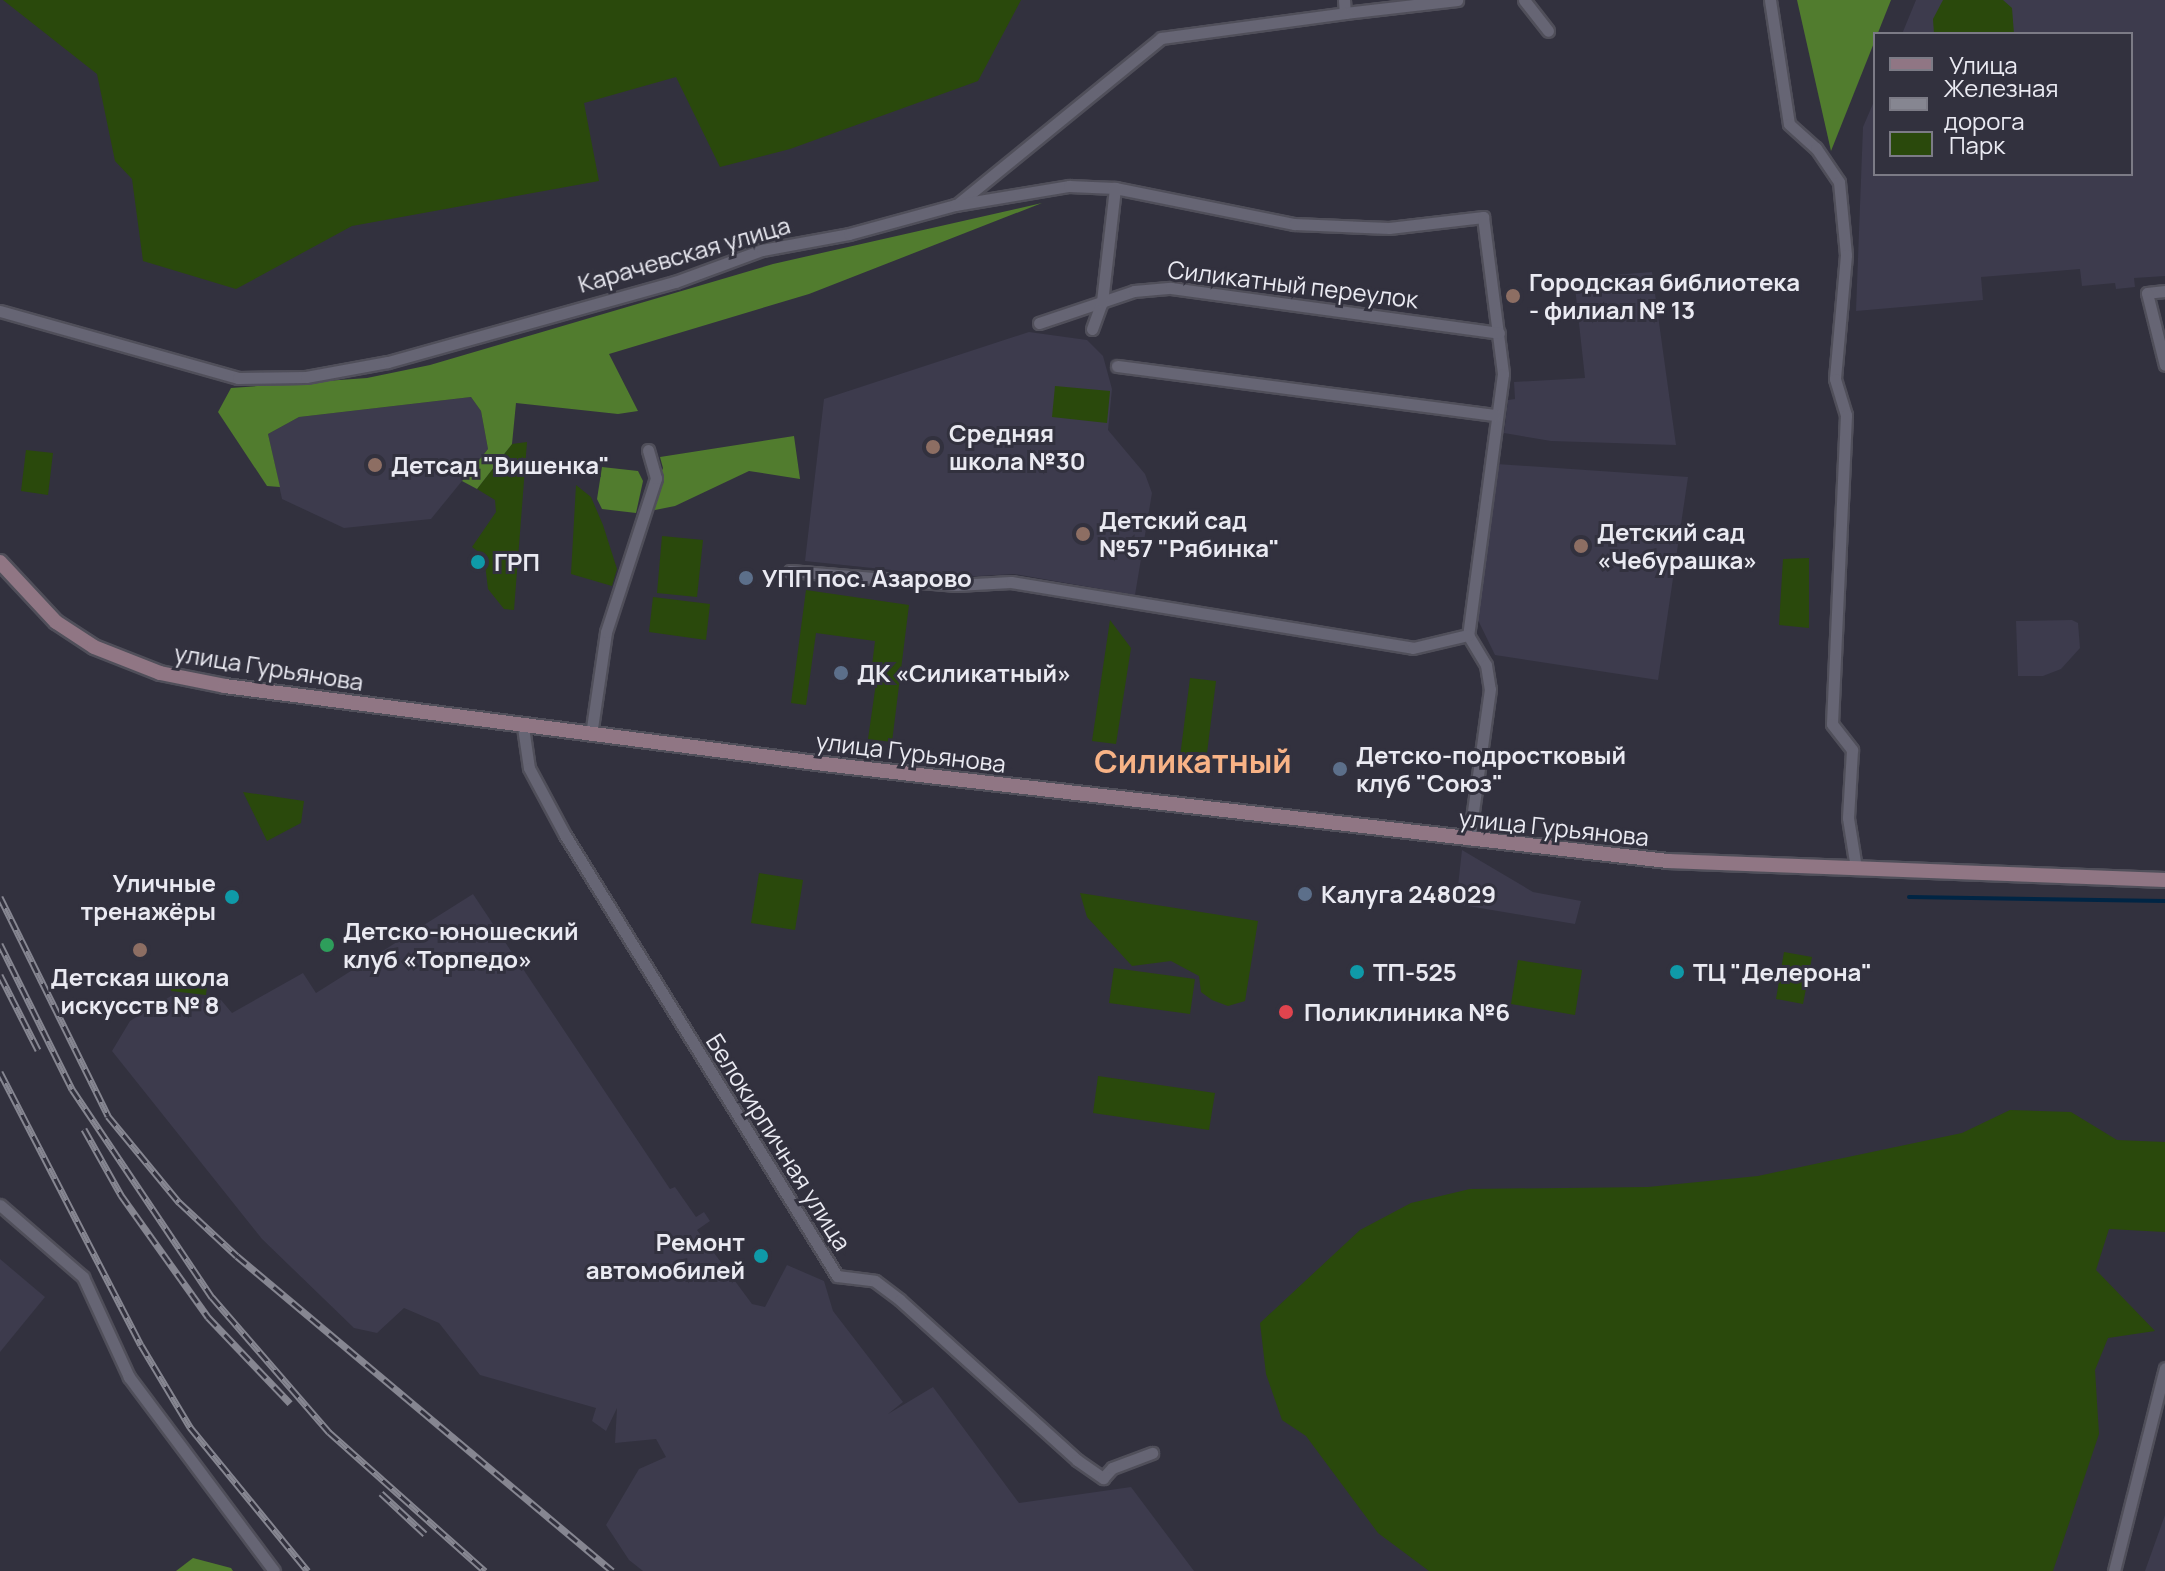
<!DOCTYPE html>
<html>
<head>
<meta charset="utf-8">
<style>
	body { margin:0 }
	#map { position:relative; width:2165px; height:1571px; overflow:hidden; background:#32313e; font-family:Manrope,sans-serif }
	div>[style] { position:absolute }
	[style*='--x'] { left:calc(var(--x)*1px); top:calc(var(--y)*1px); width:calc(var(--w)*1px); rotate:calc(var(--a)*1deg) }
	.built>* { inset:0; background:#3d3b4d }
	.green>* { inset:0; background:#2a490c }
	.forest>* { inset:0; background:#517c2e }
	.stream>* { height:4px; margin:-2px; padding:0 2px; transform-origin:2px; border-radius:2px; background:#002544 }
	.roads { filter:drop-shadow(2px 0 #504f5a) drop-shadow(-2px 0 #504f5a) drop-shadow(0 2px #504f5a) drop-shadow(0 -2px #504f5a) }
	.street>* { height:11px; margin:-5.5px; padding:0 5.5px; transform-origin:5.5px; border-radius:5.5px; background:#666574 }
	.secondary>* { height:14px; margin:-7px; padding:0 7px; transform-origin:7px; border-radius:7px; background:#907684 }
	.rail>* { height:7px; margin-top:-3.5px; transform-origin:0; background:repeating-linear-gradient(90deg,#32313e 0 12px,#868691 0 24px); box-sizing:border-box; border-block:2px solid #868691 }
	.dots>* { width:22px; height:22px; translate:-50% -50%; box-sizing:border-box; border:4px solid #32313e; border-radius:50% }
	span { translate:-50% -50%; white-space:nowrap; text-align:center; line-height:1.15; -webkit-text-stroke:6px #32313e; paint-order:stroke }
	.street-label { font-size:24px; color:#eaeaf2 }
	.poi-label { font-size:24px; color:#eaeaf2; font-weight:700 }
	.left { translate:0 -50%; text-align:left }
	.right { translate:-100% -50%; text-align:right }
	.district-label { font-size:32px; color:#f8b386; font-weight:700 }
	.legend { position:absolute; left:1873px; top:32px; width:260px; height:144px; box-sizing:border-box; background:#32313e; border:2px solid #7c7b86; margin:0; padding:10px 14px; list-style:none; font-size:24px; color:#eaeaf2 }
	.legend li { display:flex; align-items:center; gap:16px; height:40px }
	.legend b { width:40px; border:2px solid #7c7b86 }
</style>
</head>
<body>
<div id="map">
	<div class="built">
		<div style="clip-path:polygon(1916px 0,2165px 0,2165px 276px,2134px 278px,2135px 287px,2116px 289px,2115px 283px,2082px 286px,2080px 269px,1981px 277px,1983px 300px,1856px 311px,1863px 127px,1875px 99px,1875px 174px,2131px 174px,2131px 34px,1902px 34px)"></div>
		<div style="clip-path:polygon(1652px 272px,1676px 445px,1551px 441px,1504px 433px,1508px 400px,1515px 399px,1514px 382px,1585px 378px,1574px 278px)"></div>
		<div style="clip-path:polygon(1029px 332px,1087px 340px,1103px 356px,1112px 389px,1108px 430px,1145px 474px,1152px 493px,1135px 595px,1014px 574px,959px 577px,805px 561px,824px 399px)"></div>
		<div style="clip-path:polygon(471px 397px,481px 411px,488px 449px,431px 519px,344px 528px,282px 499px,268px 434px,299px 417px)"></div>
		<div style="clip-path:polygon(1497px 464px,1688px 477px,1658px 680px,1495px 655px,1476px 616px)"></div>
		<div style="clip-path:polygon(2072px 620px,2078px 623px,2080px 648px,2061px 669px,2043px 676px,2018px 676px,2016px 621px)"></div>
		<div style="clip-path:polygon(1462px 850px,1533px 892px,1581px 901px,1575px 924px,1456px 904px)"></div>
		<div style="clip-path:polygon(473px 894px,670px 1189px,675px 1187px,696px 1217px,704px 1212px,710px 1221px,697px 1230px,752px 1304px,765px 1307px,787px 1265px,824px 1281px,833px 1311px,903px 1402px,888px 1414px,933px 1387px,1019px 1503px,1131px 1487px,1194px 1571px,643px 1571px,629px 1560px,606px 1525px,639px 1469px,666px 1457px,656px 1439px,615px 1443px,617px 1408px,606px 1431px,592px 1421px,596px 1408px,480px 1375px,439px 1323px,404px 1308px,377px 1333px,354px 1328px,262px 1239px,112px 1051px,130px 1021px,171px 996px,221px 1000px,232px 1013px,303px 973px,316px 993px)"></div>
		<div style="clip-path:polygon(0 1259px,45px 1297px,0 1352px)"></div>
		<div style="clip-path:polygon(2165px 1515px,2165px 1571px,2145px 1571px)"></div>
	</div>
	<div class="green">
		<div style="clip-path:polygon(3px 0,1021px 0,978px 81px,790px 149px,720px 167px,676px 77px,584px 103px,599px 181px,352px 226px,236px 289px,143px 261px,132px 179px,115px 161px,97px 74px)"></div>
		<div style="clip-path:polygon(1943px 0,2003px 0,2012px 8px,2014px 34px,1934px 34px,1933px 19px)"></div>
		<div style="clip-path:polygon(1055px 386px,1110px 391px,1107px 423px,1052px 417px)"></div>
		<div style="clip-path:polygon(527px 442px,514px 610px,504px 609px,488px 589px,484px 556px,472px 547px,496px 512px,495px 500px,477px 489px,512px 444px)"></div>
		<div style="clip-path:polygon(26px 450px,53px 453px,48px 495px,21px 491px)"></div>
		<div style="clip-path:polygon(576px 485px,591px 497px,603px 525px,617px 569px,612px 586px,571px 574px)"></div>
		<div style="clip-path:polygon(662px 536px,703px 540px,697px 597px,657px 593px)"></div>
		<div style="clip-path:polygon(1809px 558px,1809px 628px,1779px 625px,1783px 559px)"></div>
		<div style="clip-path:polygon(806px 590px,909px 605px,892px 742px,868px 739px,876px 683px,870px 682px,875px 641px,816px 633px,806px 705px,791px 703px)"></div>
		<div style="clip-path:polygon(653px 597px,710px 604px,706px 640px,649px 632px)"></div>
		<div style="clip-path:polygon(1110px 620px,1131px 648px,1116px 744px,1092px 741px)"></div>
		<div style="clip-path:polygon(1190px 678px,1216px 681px,1206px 761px,1180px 757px)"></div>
		<div style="clip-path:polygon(243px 792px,304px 801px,301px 823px,267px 841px)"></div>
		<div style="clip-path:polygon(759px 873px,803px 880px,795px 930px,751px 923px)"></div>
		<div style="clip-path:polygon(1080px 893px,1258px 921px,1245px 1001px,1228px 1006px,1212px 1000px,1201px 992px,1199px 976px,1171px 961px,1132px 966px,1087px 917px)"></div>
		<div style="clip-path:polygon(1784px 952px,1812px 957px,1803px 1004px,1776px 999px)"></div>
		<div style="clip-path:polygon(1518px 960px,1582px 970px,1575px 1015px,1511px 1004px)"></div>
		<div style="clip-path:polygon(1114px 968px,1195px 979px,1190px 1014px,1109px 1003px)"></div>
		<div style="clip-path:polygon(173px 970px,208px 975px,206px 995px,171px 991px)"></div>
		<div style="clip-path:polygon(1098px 1076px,1215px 1093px,1209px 1130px,1093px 1113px)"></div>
		<div style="clip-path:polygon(2010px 1110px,2071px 1112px,2117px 1140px,2165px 1142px,2165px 1232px,2109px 1229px,2096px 1270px,2155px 1331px,2108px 1338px,2095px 1370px,2099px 1434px,2053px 1571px,1429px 1571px,1378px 1533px,1306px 1436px,1282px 1420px,1266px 1374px,1260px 1323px,1360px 1230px,1411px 1203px,1470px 1189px,1648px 1187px,1758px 1176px,1962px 1133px)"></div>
	</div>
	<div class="forest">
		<div style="clip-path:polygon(1797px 0,1891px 0,1831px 151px)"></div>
		<div style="clip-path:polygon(1042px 203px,809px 294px,609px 354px,638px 411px,618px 414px,516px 403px,512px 444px,477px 489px,462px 481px,488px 449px,481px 411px,471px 397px,299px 417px,268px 434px,280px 487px,267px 486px,218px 412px,231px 388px,367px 378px,430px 365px,773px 264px)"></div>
		<div style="clip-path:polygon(794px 436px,800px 479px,749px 471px,675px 506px,645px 512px,663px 468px,660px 457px)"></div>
		<div style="clip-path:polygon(602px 467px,638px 471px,643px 481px,636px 513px,602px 509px,597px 499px)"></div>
		<div style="clip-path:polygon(193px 1558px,231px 1568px,233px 1571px,176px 1571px)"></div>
	</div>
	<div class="stream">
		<div style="--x:1909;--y:897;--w:256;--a:0.9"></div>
	</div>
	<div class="roads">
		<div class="street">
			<div style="--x:1344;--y:0;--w:13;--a:86"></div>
			<div style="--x:1345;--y:13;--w:113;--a:-6.6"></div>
			<div style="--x:1524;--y:0;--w:39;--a:52"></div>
			<div style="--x:1770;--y:0;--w:125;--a:81.3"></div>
			<div style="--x:1789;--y:124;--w:36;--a:42"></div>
			<div style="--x:1816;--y:148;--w:41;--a:55.9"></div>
			<div style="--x:1839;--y:182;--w:73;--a:84.5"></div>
			<div style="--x:1846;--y:255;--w:124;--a:95.1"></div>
			<div style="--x:1835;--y:379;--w:38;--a:73"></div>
			<div style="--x:1846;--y:415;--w:309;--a:92.6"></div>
			<div style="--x:1832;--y:724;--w:33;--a:52"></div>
			<div style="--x:1852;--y:750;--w:68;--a:93.4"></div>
			<div style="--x:1848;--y:818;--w:51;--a:80.9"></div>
			<div style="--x:959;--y:203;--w:261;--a:-39.2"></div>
			<div style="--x:1161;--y:38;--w:186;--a:-7.7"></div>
			<div style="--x:2165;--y:291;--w:18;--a:174"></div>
			<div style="--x:2147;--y:293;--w:74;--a:76"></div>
			<div style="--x:0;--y:311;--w:247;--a:15.7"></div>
			<div style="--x:238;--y:378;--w:68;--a:-0.8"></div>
			<div style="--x:306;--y:377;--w:83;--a:-10.4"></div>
			<div style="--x:388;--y:362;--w:298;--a:-15.6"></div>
			<div style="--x:675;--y:282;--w:93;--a:-20.2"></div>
			<div style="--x:762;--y:250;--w:88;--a:-10.4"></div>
			<div style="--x:849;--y:234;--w:110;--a:-15.3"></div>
			<div style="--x:955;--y:205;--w:116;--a:-9.5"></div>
			<div style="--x:1069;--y:186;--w:46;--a:2.5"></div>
			<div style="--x:1115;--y:188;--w:183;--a:11.4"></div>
			<div style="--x:1294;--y:224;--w:95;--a:2.4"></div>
			<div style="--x:1389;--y:228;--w:95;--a:-6.7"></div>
			<div style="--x:1483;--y:217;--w:158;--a:82.7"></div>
			<div style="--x:1503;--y:374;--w:263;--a:97.6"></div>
			<div style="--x:1468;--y:635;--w:35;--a:59"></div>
			<div style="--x:1486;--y:665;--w:24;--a:81"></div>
			<div style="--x:1490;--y:689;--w:152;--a:97.9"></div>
			<div style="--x:1039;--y:323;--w:100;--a:-18.6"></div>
			<div style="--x:1134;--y:291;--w:37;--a:-5"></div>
			<div style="--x:1171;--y:288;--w:331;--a:7.8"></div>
			<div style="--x:1092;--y:329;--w:29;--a:-70"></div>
			<div style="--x:1102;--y:302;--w:115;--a:-83.5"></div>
			<div style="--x:1117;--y:366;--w:381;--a:7.4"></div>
			<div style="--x:790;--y:571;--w:167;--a:4.8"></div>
			<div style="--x:956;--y:585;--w:55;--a:-3.1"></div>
			<div style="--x:1011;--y:582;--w:407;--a:9.3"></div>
			<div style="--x:1413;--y:648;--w:57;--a:-13.3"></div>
			<div style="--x:523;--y:727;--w:41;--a:81.7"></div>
			<div style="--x:529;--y:768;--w:76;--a:61.8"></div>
			<div style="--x:565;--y:835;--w:518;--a:58.33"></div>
			<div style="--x:837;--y:1276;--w:38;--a:7"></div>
			<div style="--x:875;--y:1281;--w:31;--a:37"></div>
			<div style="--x:900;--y:1300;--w:239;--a:42.1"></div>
			<div style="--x:1077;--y:1460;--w:32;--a:35"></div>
			<div style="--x:1103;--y:1478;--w:13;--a:-48"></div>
			<div style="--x:1112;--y:1468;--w:43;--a:-20.6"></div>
			<div style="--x:591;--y:735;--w:104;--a:-81.7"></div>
			<div style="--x:606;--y:632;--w:162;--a:-72"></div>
			<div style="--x:656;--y:478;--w:29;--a:-106"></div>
			<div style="--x:0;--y:1205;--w:110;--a:40.9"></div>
			<div style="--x:83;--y:1277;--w:110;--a:65.3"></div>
			<div style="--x:129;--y:1377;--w:242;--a:53.2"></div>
			<div style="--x:2114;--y:1571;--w:209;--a:-75.9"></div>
		</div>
		<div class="secondary">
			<div style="--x:0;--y:562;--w:82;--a:47"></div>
			<div style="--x:56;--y:622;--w:45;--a:33.3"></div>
			<div style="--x:94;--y:647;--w:71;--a:21.5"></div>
			<div style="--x:160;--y:673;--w:66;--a:11.3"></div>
			<div style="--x:225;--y:686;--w:604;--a:7.42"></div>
			<div style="--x:824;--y:764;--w:850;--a:6.56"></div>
			<div style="--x:1668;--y:861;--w:497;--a:2.2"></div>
		</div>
	</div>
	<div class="rail">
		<div style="--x:0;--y:897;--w:244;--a:63.7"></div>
		<div style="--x:108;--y:1116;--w:112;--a:50.5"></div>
		<div style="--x:179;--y:1202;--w:79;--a:43"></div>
		<div style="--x:237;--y:1256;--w:490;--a:40"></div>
		<div style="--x:0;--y:944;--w:162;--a:63.6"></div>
		<div style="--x:72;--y:1089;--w:251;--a:56.1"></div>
		<div style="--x:212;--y:1297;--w:179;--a:49.1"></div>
		<div style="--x:329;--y:1432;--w:209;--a:41.7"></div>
		<div style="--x:0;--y:975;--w:84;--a:63.1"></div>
		<div style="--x:0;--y:1072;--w:307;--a:62.7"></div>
		<div style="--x:141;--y:1345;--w:96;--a:59.1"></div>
		<div style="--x:190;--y:1427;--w:186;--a:50.7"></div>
		<div style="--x:84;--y:1129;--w:76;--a:60.7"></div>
		<div style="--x:121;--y:1195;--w:150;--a:54.5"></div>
		<div style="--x:208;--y:1317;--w:119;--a:46.4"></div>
		<div style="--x:381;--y:1493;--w:60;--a:43"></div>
	</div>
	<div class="dots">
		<div style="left:1513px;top:296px;background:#8d6e63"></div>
		<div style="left:933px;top:447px;background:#8d6e63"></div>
		<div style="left:375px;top:465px;background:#8d6e63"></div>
		<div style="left:1083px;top:534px;background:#8d6e63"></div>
		<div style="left:1581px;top:546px;background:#8d6e63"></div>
		<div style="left:478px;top:562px;background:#0f9aa8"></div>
		<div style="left:746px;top:578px;background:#5c6f8a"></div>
		<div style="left:841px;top:673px;background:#5c6f8a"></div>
		<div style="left:1340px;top:769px;background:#5c6f8a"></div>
		<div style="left:1305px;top:894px;background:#5c6f8a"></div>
		<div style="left:232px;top:897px;background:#0f9aa8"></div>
		<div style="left:327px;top:945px;background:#2e9e5b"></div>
		<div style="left:140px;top:950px;background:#8d6e63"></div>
		<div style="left:1357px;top:972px;background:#0f9aa8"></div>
		<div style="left:1677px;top:972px;background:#0f9aa8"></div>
		<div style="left:1286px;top:1012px;background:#e0444e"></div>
		<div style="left:761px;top:1256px;background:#0f9aa8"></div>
	</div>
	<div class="street-label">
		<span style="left:684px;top:254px;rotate:-16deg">Карачевская улица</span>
		<span style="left:1293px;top:284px;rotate:7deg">Силикатный переулок</span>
		<span style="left:269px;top:667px;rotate:9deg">улица Гурьянова</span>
		<span style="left:911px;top:752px;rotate:7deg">улица Гурьянова</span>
		<span style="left:1554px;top:827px;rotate:6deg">улица Гурьянова</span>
		<span style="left:779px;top:1142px;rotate:58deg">Белокирпичная улица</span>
	</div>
	<div class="poi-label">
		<span class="left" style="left:1529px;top:296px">Городская библиотека<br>- филиал № 13</span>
		<span class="left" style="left:949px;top:447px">Средняя<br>школа №30</span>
		<span class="left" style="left:391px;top:465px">Детсад "Вишенка"</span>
		<span class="left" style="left:1099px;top:534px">Детский сад<br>№57 "Рябинка"</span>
		<span class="left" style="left:1597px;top:546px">Детский сад<br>«Чебурашка»</span>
		<span class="left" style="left:494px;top:562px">ГРП</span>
		<span class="left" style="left:762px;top:578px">УПП пос. Азарово</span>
		<span class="left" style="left:857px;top:673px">ДК «Силикатный»</span>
		<span class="left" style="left:1356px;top:769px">Детско-подростковый<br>клуб "Союз"</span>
		<span class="right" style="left:216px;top:897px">Уличные<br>тренажёры</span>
		<span class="left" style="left:1321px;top:894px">Калуга 248029</span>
		<span class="left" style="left:343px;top:945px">Детско-юношеский<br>клуб «Торпедо»</span>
		<span class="left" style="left:1373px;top:972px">ТП-525</span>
		<span class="left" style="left:1693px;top:972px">ТЦ "Делерона"</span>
		<span style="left:140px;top:991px">Детская школа<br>искусств № 8</span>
		<span class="left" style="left:1304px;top:1012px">Поликлиника №6</span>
		<span class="right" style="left:745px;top:1256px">Ремонт<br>автомобилей</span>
	</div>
	<div class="district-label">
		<span style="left:1193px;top:761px">Силикатный</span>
	</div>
	<ul class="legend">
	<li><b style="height:10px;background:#907684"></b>Улица</li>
	<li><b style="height:10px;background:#868691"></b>Железная дорога</li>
	<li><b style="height:22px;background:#2a490c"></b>Парк</li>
	</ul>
</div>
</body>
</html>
